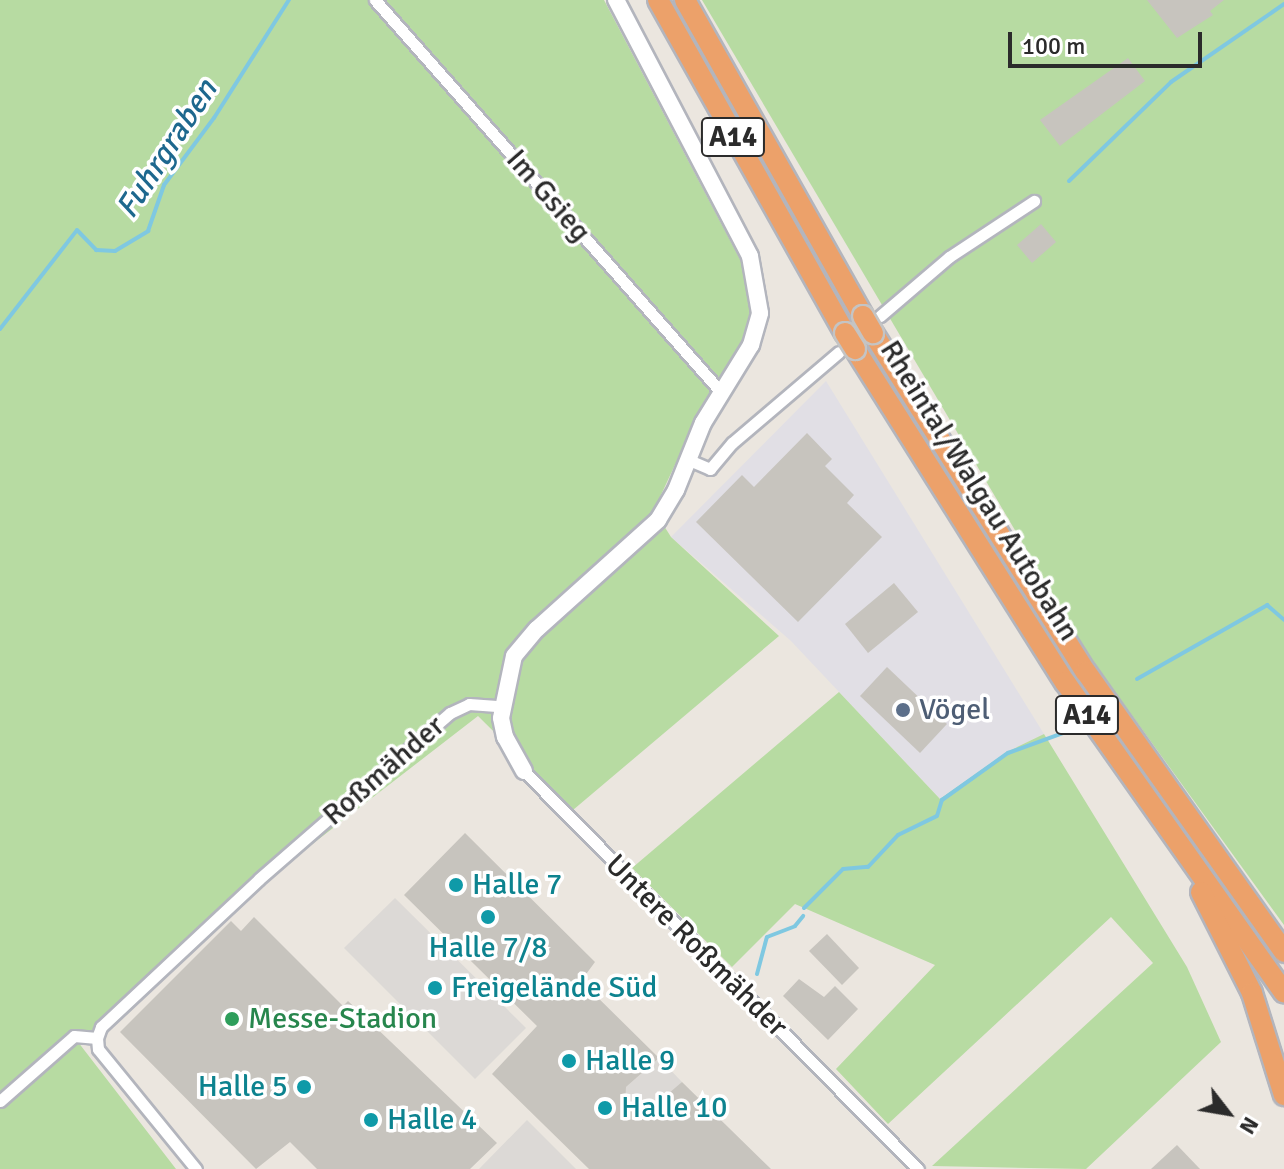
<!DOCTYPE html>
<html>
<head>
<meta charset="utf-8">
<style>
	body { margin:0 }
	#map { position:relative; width:1284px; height:1169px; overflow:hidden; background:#ebe6df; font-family:Signika,sans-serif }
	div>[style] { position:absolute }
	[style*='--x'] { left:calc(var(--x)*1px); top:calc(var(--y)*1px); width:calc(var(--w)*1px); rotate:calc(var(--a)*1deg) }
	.industrial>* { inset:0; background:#e1dfe5 }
	.green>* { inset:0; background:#b7dba2 }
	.plaza>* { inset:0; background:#dcd9d6 }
	.stream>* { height:4px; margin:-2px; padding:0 2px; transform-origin:2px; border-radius:2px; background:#7fc8e1 }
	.building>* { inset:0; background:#c7c4be }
	.roads { filter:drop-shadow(2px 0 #b3b5bd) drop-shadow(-2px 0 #b3b5bd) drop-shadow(0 2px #b3b5bd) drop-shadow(0 -2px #b3b5bd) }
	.street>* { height:11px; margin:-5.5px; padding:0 5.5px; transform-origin:5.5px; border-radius:5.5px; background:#fff }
	.secondary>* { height:16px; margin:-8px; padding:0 8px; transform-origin:8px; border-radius:8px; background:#fff }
	.highway>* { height:20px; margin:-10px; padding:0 10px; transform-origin:10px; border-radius:10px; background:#eca16a }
	.bridges { filter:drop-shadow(2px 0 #c4c4c4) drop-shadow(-2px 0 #c4c4c4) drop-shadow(0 2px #c4c4c4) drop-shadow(0 -2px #c4c4c4) }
	.highway-bridge>* { height:20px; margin:-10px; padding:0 10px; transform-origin:10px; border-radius:10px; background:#eca16a }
	.dots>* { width:22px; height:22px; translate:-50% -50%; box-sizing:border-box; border:4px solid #fff; border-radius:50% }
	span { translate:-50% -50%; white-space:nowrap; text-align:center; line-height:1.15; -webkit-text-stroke:7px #fff; paint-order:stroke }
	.shield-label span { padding:2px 6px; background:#fff; border:2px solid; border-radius:6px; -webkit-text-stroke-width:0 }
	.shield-label { font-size:28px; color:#2b2b2b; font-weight:700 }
	.street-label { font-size:30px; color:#2b2b2b }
	.service-label { font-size:30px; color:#4e5e75 }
	.left { translate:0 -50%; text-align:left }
	.culture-label { font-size:30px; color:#0d838f }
	.right { translate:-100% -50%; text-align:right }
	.leisure-label { font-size:30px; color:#27864d }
	.water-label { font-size:32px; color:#1d688e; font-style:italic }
	.north { position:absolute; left:1188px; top:1073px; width:80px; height:80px; -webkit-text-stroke:6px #fff; paint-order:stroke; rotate:121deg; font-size:22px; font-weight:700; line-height:32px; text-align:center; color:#2b2b2b }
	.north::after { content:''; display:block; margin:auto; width:28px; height:36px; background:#2b2b2b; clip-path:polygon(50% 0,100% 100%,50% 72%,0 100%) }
	.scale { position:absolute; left:1008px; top:32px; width:194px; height:36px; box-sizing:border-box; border:4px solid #2b2b2b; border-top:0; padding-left:10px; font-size:24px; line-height:28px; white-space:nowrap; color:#2b2b2b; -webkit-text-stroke:6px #fff; paint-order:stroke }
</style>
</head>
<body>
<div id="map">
	<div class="industrial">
		<div style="clip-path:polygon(826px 381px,1044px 734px,1007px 752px,940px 799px,791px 641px,671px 537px)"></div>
	</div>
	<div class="green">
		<div style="clip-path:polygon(0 0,604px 0,743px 265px,751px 308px,741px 345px,705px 400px,654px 510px,671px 537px,779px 636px,573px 810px,478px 716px,271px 876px,78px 1042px,176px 1169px,0 1169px)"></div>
		<div style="clip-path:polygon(702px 0,1284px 0,1284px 925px,1091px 659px)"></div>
		<div style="clip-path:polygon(839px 692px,940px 799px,1007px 752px,1044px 734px,1187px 967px,1221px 1042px,1086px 1169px,932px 1166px,1153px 963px,1111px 917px,888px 1124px,836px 1069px,935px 965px,795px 904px,732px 967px,632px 868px)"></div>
	</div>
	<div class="plaza">
		<div style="clip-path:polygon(395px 898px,526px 1028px,475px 1079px,344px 948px)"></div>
		<div style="clip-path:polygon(659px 1058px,682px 1082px,677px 1090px,647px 1111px,625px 1110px,626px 1087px)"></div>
		<div style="clip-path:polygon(527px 1120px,576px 1169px,479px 1169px)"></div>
	</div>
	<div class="stream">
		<div style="--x:1069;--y:181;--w:142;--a:-44.1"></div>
		<div style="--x:1171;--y:82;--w:137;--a:-34.6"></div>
		<div style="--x:0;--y:329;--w:125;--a:-52.1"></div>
		<div style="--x:77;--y:230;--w:28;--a:46"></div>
		<div style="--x:96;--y:250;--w:19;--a:3"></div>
		<div style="--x:115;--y:251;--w:39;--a:-31"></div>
		<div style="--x:148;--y:231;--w:49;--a:-70.8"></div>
		<div style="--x:164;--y:185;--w:84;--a:-53.3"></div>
		<div style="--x:214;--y:118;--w:140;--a:-57.6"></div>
		<div style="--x:1137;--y:679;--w:150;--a:-29.6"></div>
		<div style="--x:1267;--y:605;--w:23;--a:41"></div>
		<div style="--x:804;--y:908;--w:55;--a:-45"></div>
		<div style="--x:843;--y:869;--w:25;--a:-5"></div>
		<div style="--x:868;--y:867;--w:44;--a:-46.8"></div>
		<div style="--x:898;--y:835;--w:43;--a:-26"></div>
		<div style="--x:937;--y:816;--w:17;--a:-73"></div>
		<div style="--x:942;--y:800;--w:81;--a:-35.5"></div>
		<div style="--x:1008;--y:753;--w:59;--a:-20"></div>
		<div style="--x:757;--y:974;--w:38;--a:-75"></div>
		<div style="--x:767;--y:937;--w:30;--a:-21"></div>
		<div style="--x:795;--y:926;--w:13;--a:-51"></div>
	</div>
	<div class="building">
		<div style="clip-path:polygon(1147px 0,1224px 0,1210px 11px,1213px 15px,1177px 38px)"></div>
		<div style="clip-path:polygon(1128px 58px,1145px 81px,1060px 146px,1040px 120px)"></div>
		<div style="clip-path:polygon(1041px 224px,1056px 242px,1032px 263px,1017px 245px)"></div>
		<div style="clip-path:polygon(807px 433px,832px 459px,825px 466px,854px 495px,847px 503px,882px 537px,798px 622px,696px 522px,742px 475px,754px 487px)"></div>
		<div style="clip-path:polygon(894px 583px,918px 612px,868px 653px,845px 624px)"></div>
		<div style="clip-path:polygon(887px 667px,947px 724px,920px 753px,860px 696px)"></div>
		<div style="clip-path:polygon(465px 833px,595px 962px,581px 981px,659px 1058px,626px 1087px,625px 1110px,648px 1111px,682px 1082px,771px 1169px,589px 1169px,492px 1074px,537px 1026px,404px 895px)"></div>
		<div style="clip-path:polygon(254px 917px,343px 1006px,348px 1001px,497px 1143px,470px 1169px,317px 1169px,290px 1142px,256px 1169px,120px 1032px,231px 921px,241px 931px)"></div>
		<div style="clip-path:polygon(827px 934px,859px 968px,842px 985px,809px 951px)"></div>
		<div style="clip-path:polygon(799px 979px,824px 997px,835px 986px,858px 1009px,828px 1040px,783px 996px)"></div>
		<div style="clip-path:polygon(1177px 1145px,1200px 1169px,1151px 1169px)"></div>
	</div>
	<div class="roads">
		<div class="street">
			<div style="--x:375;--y:0;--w:523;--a:48.57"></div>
			<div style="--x:880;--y:316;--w:91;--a:-40.5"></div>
			<div style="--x:949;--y:257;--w:102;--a:-33.4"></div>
			<div style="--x:689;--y:460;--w:23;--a:23"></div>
			<div style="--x:710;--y:469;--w:34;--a:-50"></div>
			<div style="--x:732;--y:443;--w:140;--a:-40.4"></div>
			<div style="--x:524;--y:771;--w:560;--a:45.29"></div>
			<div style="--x:97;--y:1038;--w:12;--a:-70"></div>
			<div style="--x:101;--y:1027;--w:216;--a:-43.1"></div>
			<div style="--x:259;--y:879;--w:253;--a:-41"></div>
			<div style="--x:450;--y:713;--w:21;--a:-25"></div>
			<div style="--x:469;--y:704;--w:31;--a:4"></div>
			<div style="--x:97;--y:1038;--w:11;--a:85"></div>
			<div style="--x:98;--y:1049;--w:155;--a:50.8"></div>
			<div style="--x:0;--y:1101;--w:98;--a:-41.3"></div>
			<div style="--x:74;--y:1036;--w:23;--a:5"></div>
		</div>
		<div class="secondary">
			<div style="--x:524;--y:771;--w:39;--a:-119"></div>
			<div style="--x:505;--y:737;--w:19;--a:-102"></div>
			<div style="--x:501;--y:718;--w:63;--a:-78.2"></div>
			<div style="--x:514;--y:656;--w:35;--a:-50"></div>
			<div style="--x:537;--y:629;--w:163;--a:-42"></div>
			<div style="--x:658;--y:520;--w:35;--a:-59"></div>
			<div style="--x:676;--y:490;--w:72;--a:-68.1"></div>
			<div style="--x:703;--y:423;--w:92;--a:-58.4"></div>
			<div style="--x:751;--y:345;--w:33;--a:-74"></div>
			<div style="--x:760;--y:313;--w:58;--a:-100"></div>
			<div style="--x:750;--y:256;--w:289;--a:-117.6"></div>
		</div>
		<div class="highway">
			<div style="--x:658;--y:0;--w:382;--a:60.7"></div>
			<div style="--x:685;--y:0;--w:363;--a:60.6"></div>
			<div style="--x:873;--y:333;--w:400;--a:57.9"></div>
			<div style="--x:1086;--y:672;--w:343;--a:54.7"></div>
			<div style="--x:855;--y:349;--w:394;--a:57.8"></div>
			<div style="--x:1065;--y:682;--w:380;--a:54.8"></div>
			<div style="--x:1201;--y:892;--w:113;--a:63.2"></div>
			<div style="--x:1252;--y:993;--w:107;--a:72.6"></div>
		</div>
	</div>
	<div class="bridges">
		<div class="highway-bridge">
			<div style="--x:863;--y:316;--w:20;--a:60"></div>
			<div style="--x:845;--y:333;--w:19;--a:58"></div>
		</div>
	</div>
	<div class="dots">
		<div style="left:903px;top:710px;background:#5c6f8a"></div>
		<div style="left:456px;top:885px;background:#0f9aa8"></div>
		<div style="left:488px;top:917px;background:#0f9aa8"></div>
		<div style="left:435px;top:988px;background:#0f9aa8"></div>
		<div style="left:232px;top:1019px;background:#2e9e5b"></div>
		<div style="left:569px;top:1061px;background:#0f9aa8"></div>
		<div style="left:304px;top:1087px;background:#0f9aa8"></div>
		<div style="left:605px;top:1108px;background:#0f9aa8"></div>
		<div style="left:371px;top:1120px;background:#0f9aa8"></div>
	</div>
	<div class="shield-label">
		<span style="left:733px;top:137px">A14</span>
		<span style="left:1087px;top:715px">A14</span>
	</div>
	<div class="street-label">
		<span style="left:548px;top:196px;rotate:49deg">Im Gsieg</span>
		<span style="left:979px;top:491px;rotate:58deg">Rheintal/Walgau Autobahn</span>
		<span style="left:384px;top:771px;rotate:-41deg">Roßmähder</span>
		<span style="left:696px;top:946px;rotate:45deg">Untere Roßmähder</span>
	</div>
	<div class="service-label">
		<span class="left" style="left:919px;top:710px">Vögel</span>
	</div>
	<div class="culture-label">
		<span class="left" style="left:472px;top:885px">Halle 7</span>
		<span style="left:488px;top:948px">Halle 7/8</span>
		<span class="left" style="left:451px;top:988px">Freigelände Süd</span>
		<span class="left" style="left:585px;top:1061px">Halle 9</span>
		<span class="right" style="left:288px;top:1087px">Halle 5</span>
		<span class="left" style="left:621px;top:1108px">Halle 10</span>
		<span class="left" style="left:387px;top:1120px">Halle 4</span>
	</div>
	<div class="leisure-label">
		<span class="left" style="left:248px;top:1019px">Messe-Stadion</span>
	</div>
	<div class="water-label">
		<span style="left:167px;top:149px;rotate:-57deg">Fuhrgraben</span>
	</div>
	<div class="north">N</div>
	<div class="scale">100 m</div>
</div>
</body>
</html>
